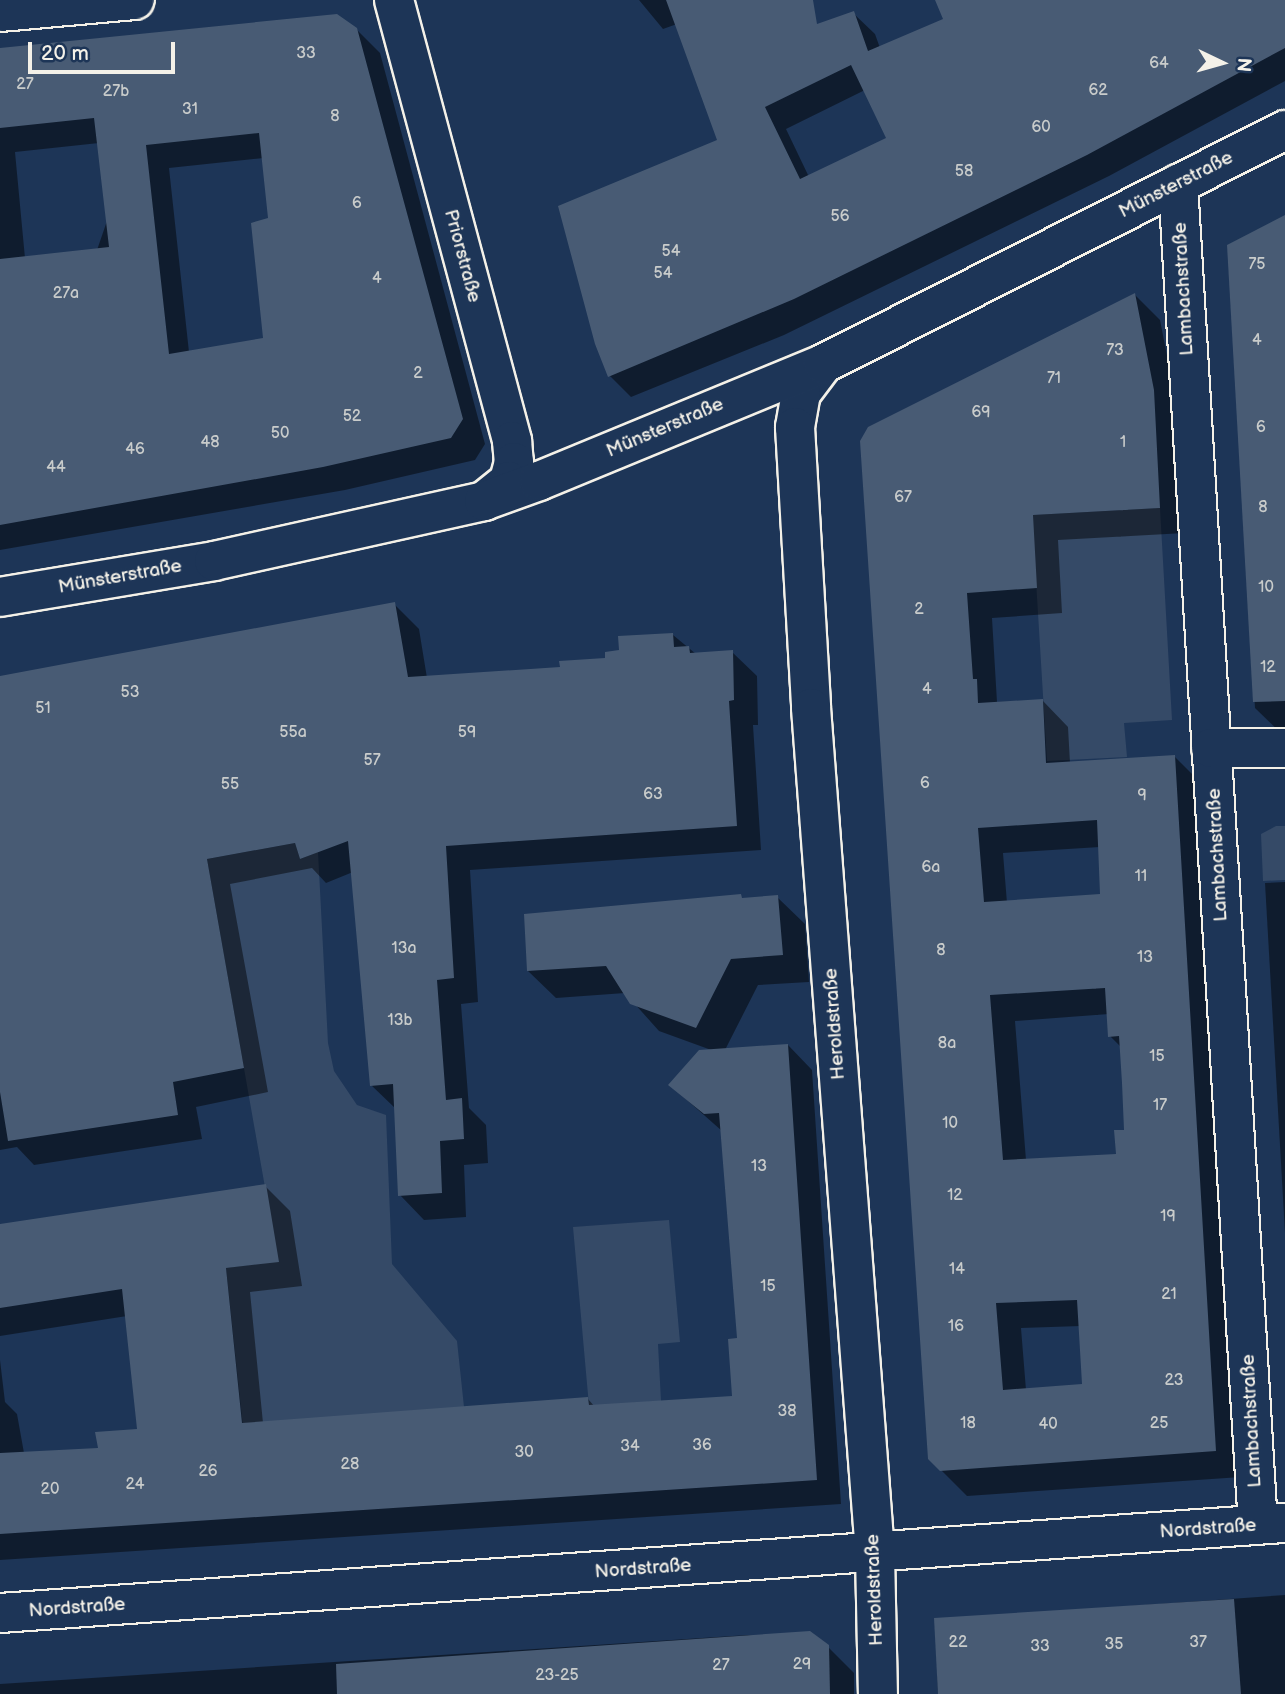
<!DOCTYPE html>
<html>
<head>
<meta charset="utf-8">
<style>
	body { margin:0 }
	#map { position:relative; width:1285px; height:1694px; overflow:hidden; background:#1d3557; font-family:"Balsamiq Sans",sans-serif }
	div>[style] { position:absolute }
	[style*='--x'] { left:calc(var(--x)*1px); top:calc(var(--y)*1px); width:calc(var(--w)*1px); rotate:calc(var(--a)*1deg) }
	.green>* { inset:0; background:#354a67 }
	.shadow>* { inset:0; background:#0007 }
	.building>* { inset:0; background:#485b74 }
	.roads { filter:drop-shadow(2px 0 #f4f1e8) drop-shadow(-2px 0 #f4f1e8) drop-shadow(0 2px #f4f1e8) drop-shadow(0 -2px #f4f1e8) }
	.minor>* { height:38px; margin:-19px; padding:0 19px; transform-origin:19px; border-radius:19px; background:#1d3557 }
	span { translate:-50% -50%; white-space:nowrap; text-align:center; line-height:1.15; -webkit-text-stroke:5px #1d3557; paint-order:stroke }
	.number-label { font-size:16px; color:#c9cccb }
	.number-label span { -webkit-text-stroke-width:0 }
	.street-label { font-size:19px; color:#f4f1e8 }
	.north { position:absolute; left:1187px; top:28px; width:70px; height:70px; -webkit-text-stroke:5px #1d3557; paint-order:stroke; rotate:95deg; font-size:19px; font-weight:700; line-height:28px; text-align:center; color:#f4f1e8 }
	.north::after { content:''; display:block; margin:auto; width:24px; height:32px; background:#f4f1e8; clip-path:polygon(50% 0,100% 100%,50% 72%,0 100%) }
	.scale { position:absolute; left:28px; top:42px; width:147px; height:32px; box-sizing:border-box; border:4px solid #f4f1e8; border-top:0; padding-left:9px; font-size:21px; line-height:24px; white-space:nowrap; color:#f4f1e8; -webkit-text-stroke:5px #1d3557; paint-order:stroke }
</style>
</head>
<body>
<div id="map">
	<div class="green">
		<div style="clip-path:polygon(1160px 508px,1172px 720px,1124px 723px,1127px 757px,1047px 761px,1032px 515px)"></div>
		<div style="clip-path:polygon(1276px 826px,1285px 826px,1285px 880px,1263px 881px,1261px 834px)"></div>
		<div style="clip-path:polygon(295px 843px,300px 859px,318px 852px,328px 1043px,334px 1071px,357px 1105px,386px 1115px,392px 1264px,457px 1341px,464px 1407px,243px 1427px,226px 1268px,278px 1261px,207px 859px)"></div>
		<div style="clip-path:polygon(669px 1220px,680px 1342px,658px 1344px,661px 1401px,589px 1406px,573px 1227px)"></div>
	</div>
	<div class="shadow">
		<div style="clip-path:polygon(evenodd,639px 0,804px 0,817px 26px,853px 13px,875px 34px,880px 48px,945px 20px,938px 0,1285px 0,1285px 81px,1109px 176px,784px 335px,631px 397px,610px 376px,719px 141px,677px 24px,663px 29px,639px 0,865px 90px,889px 139px,809px 177px,786px 129px,865px 90px)"></div>
		<div style="clip-path:polygon(evenodd,356px 29px,380px 53px,485px 444px,475px 460px,345px 490px,0 550px,0 49px,356px 29px,99px 143px,108px 218px,97px 250px,25px 258px,15px 152px,99px 143px,356px 29px,264px 158px,270px 220px,264px 339px,189px 352px,169px 168px,264px 158px)"></div>
		<div style="clip-path:polygon(1285px 217px,1285px 737px,1255px 708px,1229px 246px)"></div>
		<div style="clip-path:polygon(evenodd,1135px 295px,1160px 320px,1179px 417px,1185px 533px,1058px 540px,1062px 613px,992px 618px,997px 702px,1043px 701px,1068px 727px,1070px 763px,1175px 757px,1200px 782px,1241px 1477px,967px 1496px,929px 1458px,862px 441px,1135px 295px,1100px 847px,1102px 896px,1007px 903px,1003px 853px,1100px 847px,1135px 295px,1109px 1014px,1110px 1036px,1121px 1047px,1126px 1131px,1117px 1155px,1026px 1160px,1015px 1021px,1109px 1014px,1135px 295px,1081px 1326px,1084px 1386px,1026px 1390px,1021px 1328px,1081px 1326px)"></div>
		<div style="clip-path:polygon(394px 604px,419px 629px,427px 678px,562px 669px,607px 660px,673px 635px,696px 654px,732px 652px,757px 676px,758px 725px,753px 725px,761px 850px,470px 870px,478px 1002px,461px 1004px,469px 1108px,486px 1125px,488px 1163px,464px 1165px,466px 1217px,424px 1220px,400px 1195px,396px 1109px,371px 1085px,353px 872px,326px 883px,312px 868px,230px 884px,268px 1092px,196px 1107px,202px 1139px,34px 1165px,17px 1147px,0 1150px,0 677px)"></div>
		<div style="clip-path:polygon(1285px 882px,1285px 1233px,1265px 883px)"></div>
		<div style="clip-path:polygon(777px 897px,805px 924px,809px 982px,758px 985px,725px 1050px,788px 1045px,812px 1070px,841px 1504px,0 1560px,0 1360px,5px 1402px,17px 1414px,24px 1453px,100px 1449px,139px 1431px,127px 1316px,0 1336px,0 1226px,265px 1186px,290px 1211px,302px 1286px,250px 1292px,263px 1423px,588px 1399px,595px 1407px,734px 1397px,739px 1340px,722px 1131px,670px 1085px,714px 1051px,659px 1031px,625px 993px,556px 998px,528px 971px)"></div>
		<div style="clip-path:polygon(1285px 1595px,1285px 1694px,938px 1694px,936px 1620px)"></div>
		<div style="clip-path:polygon(748px 1635px,828px 1647px,854px 1673px,854px 1694px,0 1694px,0 1684px)"></div>
	</div>
	<div class="building">
		<div style="clip-path:polygon(evenodd,666px 0,813px 0,817px 24px,854px 11px,868px 51px,943px 19px,935px 0,1285px 0,1285px 48px,1087px 155px,794px 299px,608px 377px,595px 344px,558px 206px,717px 140px,666px 0,851px 65px,886px 138px,800px 179px,765px 107px,851px 65px)"></div>
		<div style="clip-path:polygon(evenodd,337px 14px,357px 28px,389px 147px,463px 419px,451px 438px,323px 467px,0 525px,0 259px,109px 247px,94px 118px,0 128px,0 48px,337px 14px,259px 133px,268px 218px,251px 223px,263px 338px,169px 354px,146px 145px,259px 133px)"></div>
		<div style="clip-path:polygon(1285px 215px,1285px 701px,1253px 702px,1227px 245px)"></div>
		<div style="clip-path:polygon(evenodd,1135px 293px,1154px 390px,1160px 508px,1033px 515px,1037px 588px,967px 593px,973px 679px,977px 679px,978px 703px,1043px 699px,1046px 763px,1175px 755px,1216px 1451px,940px 1471px,928px 1459px,860px 441px,868px 427px,1135px 293px,1097px 820px,1100px 894px,984px 902px,978px 828px,1097px 820px,1135px 293px,1105px 988px,1108px 1037px,1119px 1036px,1122px 1083px,1124px 1130px,1114px 1130px,1116px 1154px,1003px 1160px,990px 995px,1105px 988px,1135px 293px,1077px 1300px,1082px 1384px,1003px 1390px,996px 1303px,1077px 1300px)"></div>
		<div style="clip-path:polygon(395px 602px,408px 677px,560px 667px,559px 661px,605px 658px,605px 652px,619px 650px,618px 636px,673px 633px,674px 647px,689px 646px,690px 653px,733px 650px,734px 700px,729px 701px,737px 826px,446px 846px,454px 978px,437px 980px,446px 1100px,462px 1098px,464px 1139px,440px 1141px,442px 1193px,398px 1196px,393px 1084px,370px 1086px,348px 841px,300px 859px,295px 843px,207px 859px,244px 1068px,173px 1082px,178px 1115px,8px 1141px,0 1092px,0 676px)"></div>
		<div style="clip-path:polygon(741px 894px,742px 898px,778px 895px,783px 955px,731px 959px,696px 1028px,630px 1004px,606px 966px,527px 971px,524px 914px)"></div>
		<div style="clip-path:polygon(788px 1044px,817px 1480px,0 1534px,0 1453px,98px 1448px,95px 1432px,137px 1429px,122px 1289px,0 1308px,0 1224px,266px 1184px,279px 1262px,226px 1268px,242px 1423px,588px 1397px,589px 1405px,732px 1396px,728px 1339px,737px 1338px,719px 1113px,704px 1114px,668px 1085px,699px 1050px)"></div>
		<div style="clip-path:polygon(1234px 1599px,1241px 1694px,938px 1694px,934px 1618px)"></div>
		<div style="clip-path:polygon(810px 1631px,829px 1645px,830px 1694px,337px 1694px,336px 1664px)"></div>
	</div>
	<div class="roads">
		<div class="minor">
			<div style="--x:394;--y:0;--w:457;--a:75"></div>
			<div style="--x:512;--y:441;--w:21;--a:85"></div>
			<div style="--x:514;--y:462;--w:20;--a:105"></div>
			<div style="--x:509;--y:481;--w:32;--a:141"></div>
			<div style="--x:0;--y:12;--w:135;--a:-5.1"></div>
			<div style="--x:1178;--y:184;--w:1343;--a:86.59"></div>
			<div style="--x:823;--y:364;--w:36;--a:127"></div>
			<div style="--x:801;--y:393;--w:35;--a:100"></div>
			<div style="--x:795;--y:427;--w:281;--a:86.7"></div>
			<div style="--x:811;--y:708;--w:848;--a:85.67"></div>
			<div style="--x:875;--y:1554;--w:140;--a:88.8"></div>
			<div style="--x:0;--y:597;--w:217;--a:-9.5"></div>
			<div style="--x:214;--y:561;--w:277;--a:-12.5"></div>
			<div style="--x:484;--y:501;--w:59;--a:-20"></div>
			<div style="--x:539;--y:481;--w:307;--a:-22.4"></div>
			<div style="--x:823;--y:364;--w:518;--a:-26.86"></div>
			<div style="--x:1211;--y:748;--w:74;--a:0"></div>
			<div style="--x:0;--y:1613;--w:1288;--a:-4.01"></div>
		</div>
	</div>
	<div class="number-label">
		<span style="left:306px;top:54px">33</span>
		<span style="left:1159px;top:64px">64</span>
		<span style="left:25px;top:85px">27</span>
		<span style="left:1098px;top:91px">62</span>
		<span style="left:116px;top:92px">27b</span>
		<span style="left:190px;top:110px">31</span>
		<span style="left:335px;top:117px">8</span>
		<span style="left:1041px;top:128px">60</span>
		<span style="left:964px;top:172px">58</span>
		<span style="left:357px;top:204px">6</span>
		<span style="left:840px;top:217px">56</span>
		<span style="left:671px;top:252px">54</span>
		<span style="left:1257px;top:265px">75</span>
		<span style="left:663px;top:274px">54</span>
		<span style="left:377px;top:279px">4</span>
		<span style="left:66px;top:294px">27a</span>
		<span style="left:1257px;top:341px">4</span>
		<span style="left:1115px;top:351px">73</span>
		<span style="left:418px;top:374px">2</span>
		<span style="left:1054px;top:379px">71</span>
		<span style="left:981px;top:413px">69</span>
		<span style="left:352px;top:417px">52</span>
		<span style="left:1261px;top:428px">6</span>
		<span style="left:280px;top:434px">50</span>
		<span style="left:210px;top:443px">48</span>
		<span style="left:1123px;top:443px">1</span>
		<span style="left:135px;top:450px">46</span>
		<span style="left:56px;top:468px">44</span>
		<span style="left:903px;top:498px">67</span>
		<span style="left:1263px;top:508px">8</span>
		<span style="left:1266px;top:588px">10</span>
		<span style="left:919px;top:610px">2</span>
		<span style="left:1268px;top:668px">12</span>
		<span style="left:927px;top:690px">4</span>
		<span style="left:130px;top:693px">53</span>
		<span style="left:43px;top:709px">51</span>
		<span style="left:293px;top:733px">55a</span>
		<span style="left:467px;top:733px">59</span>
		<span style="left:372px;top:761px">57</span>
		<span style="left:925px;top:784px">6</span>
		<span style="left:230px;top:785px">55</span>
		<span style="left:653px;top:795px">63</span>
		<span style="left:1142px;top:796px">9</span>
		<span style="left:931px;top:868px">6a</span>
		<span style="left:1141px;top:877px">11</span>
		<span style="left:404px;top:949px">13a</span>
		<span style="left:941px;top:951px">8</span>
		<span style="left:1145px;top:958px">13</span>
		<span style="left:400px;top:1021px">13b</span>
		<span style="left:947px;top:1044px">8a</span>
		<span style="left:1157px;top:1057px">15</span>
		<span style="left:1160px;top:1106px">17</span>
		<span style="left:950px;top:1124px">10</span>
		<span style="left:759px;top:1167px">13</span>
		<span style="left:955px;top:1196px">12</span>
		<span style="left:1168px;top:1217px">19</span>
		<span style="left:957px;top:1270px">14</span>
		<span style="left:768px;top:1287px">15</span>
		<span style="left:1169px;top:1295px">21</span>
		<span style="left:956px;top:1327px">16</span>
		<span style="left:1174px;top:1381px">23</span>
		<span style="left:787px;top:1412px">38</span>
		<span style="left:968px;top:1424px">18</span>
		<span style="left:1159px;top:1424px">25</span>
		<span style="left:1048px;top:1425px">40</span>
		<span style="left:702px;top:1446px">36</span>
		<span style="left:630px;top:1447px">34</span>
		<span style="left:524px;top:1453px">30</span>
		<span style="left:350px;top:1465px">28</span>
		<span style="left:208px;top:1472px">26</span>
		<span style="left:135px;top:1485px">24</span>
		<span style="left:50px;top:1490px">20</span>
		<span style="left:958px;top:1643px">22</span>
		<span style="left:1198px;top:1643px">37</span>
		<span style="left:1114px;top:1645px">35</span>
		<span style="left:1040px;top:1647px">33</span>
		<span style="left:802px;top:1665px">29</span>
		<span style="left:721px;top:1666px">27</span>
		<span style="left:557px;top:1676px">23-25</span>
	</div>
	<div class="street-label">
		<span style="left:1176px;top:185px;rotate:-27deg">Münsterstraße</span>
		<span style="left:462px;top:256px;rotate:75deg">Priorstraße</span>
		<span style="left:1184px;top:289px;rotate:-93deg">Lambachstraße</span>
		<span style="left:665px;top:428px;rotate:-23deg">Münsterstraße</span>
		<span style="left:120px;top:577px;rotate:-10deg">Münsterstraße</span>
		<span style="left:1218px;top:855px;rotate:-93deg">Lambachstraße</span>
		<span style="left:835px;top:1024px;rotate:-94deg">Heroldstraße</span>
		<span style="left:1252px;top:1421px;rotate:-93deg">Lambachstraße</span>
		<span style="left:1208px;top:1529px;rotate:-4deg">Nordstraße</span>
		<span style="left:643px;top:1569px;rotate:-4deg">Nordstraße</span>
		<span style="left:875px;top:1590px;rotate:-92deg">Heroldstraße</span>
		<span style="left:77px;top:1608px;rotate:-4deg">Nordstraße</span>
	</div>
	<div class="north">N</div>
	<div class="scale">20 m</div>
</div>
</body>
</html>
